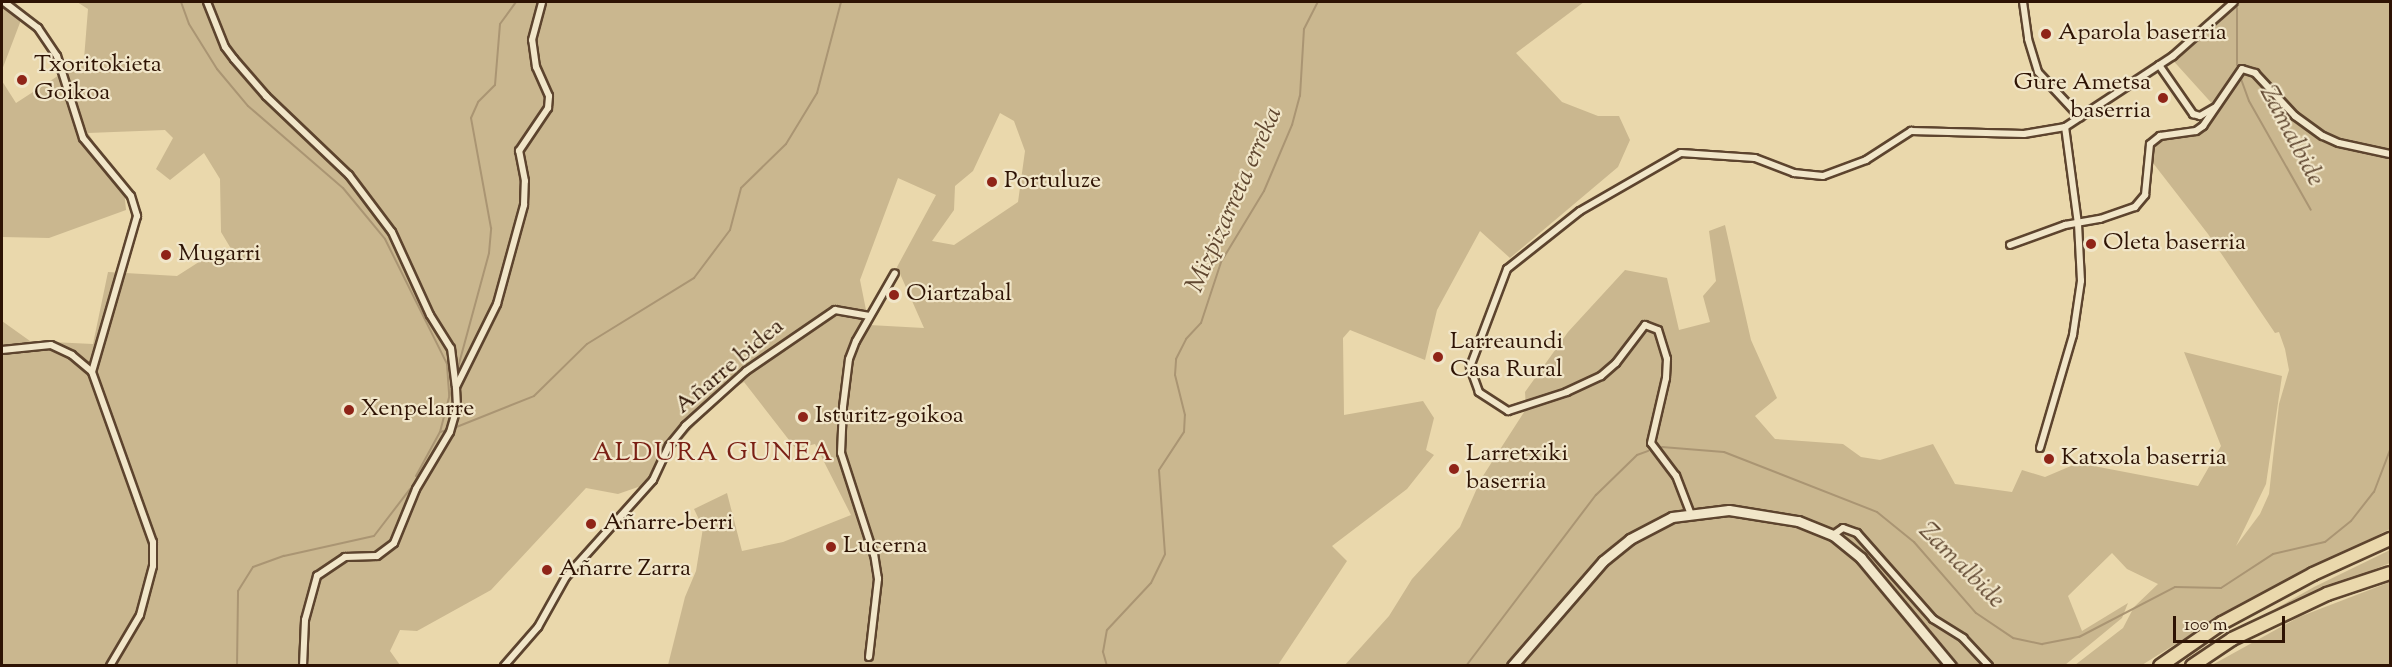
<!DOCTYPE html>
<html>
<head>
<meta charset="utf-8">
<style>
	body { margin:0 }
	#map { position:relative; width:2392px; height:667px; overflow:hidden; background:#ead8ac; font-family:"Sorts Mill Goudy",serif }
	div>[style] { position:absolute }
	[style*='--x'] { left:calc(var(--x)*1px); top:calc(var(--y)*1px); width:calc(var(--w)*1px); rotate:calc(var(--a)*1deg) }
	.green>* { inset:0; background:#cab78f }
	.stream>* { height:2px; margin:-1px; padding:0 1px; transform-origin:1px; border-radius:1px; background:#aa9573 }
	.roads { filter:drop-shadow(2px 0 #5d442e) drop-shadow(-2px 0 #5d442e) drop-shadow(0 2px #5d442e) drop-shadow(0 -2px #5d442e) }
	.street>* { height:6px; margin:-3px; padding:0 3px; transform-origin:3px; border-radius:3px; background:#f1e6c9 }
	.secondary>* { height:9px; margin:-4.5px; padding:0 4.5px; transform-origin:4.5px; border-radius:4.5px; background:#f1e6c9 }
	.highway>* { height:12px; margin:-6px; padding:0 6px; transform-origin:6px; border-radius:6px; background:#ead8ac }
	.dots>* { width:16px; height:16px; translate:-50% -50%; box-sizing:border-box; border:3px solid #f1e6c9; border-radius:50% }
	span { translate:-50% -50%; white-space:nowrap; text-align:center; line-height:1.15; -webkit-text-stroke:4.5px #f1e6c9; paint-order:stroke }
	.poi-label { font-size:24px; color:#2e1304 }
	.left { translate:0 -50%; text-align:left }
	.right { translate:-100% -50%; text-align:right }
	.street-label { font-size:24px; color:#2e1304 }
	.water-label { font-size:26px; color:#604730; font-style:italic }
	.neighbourhood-label { font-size:26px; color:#7a1f14; letter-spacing:1.5px }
	.frame { position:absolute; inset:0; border:3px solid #2e1304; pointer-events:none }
	.scale { position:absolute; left:2173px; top:616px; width:112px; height:27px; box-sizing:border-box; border:3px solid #2e1304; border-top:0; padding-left:8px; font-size:18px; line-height:21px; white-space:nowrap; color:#2e1304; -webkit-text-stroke:4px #f1e6c9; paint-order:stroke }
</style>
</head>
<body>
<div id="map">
	<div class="green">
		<div style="clip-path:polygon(2px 2px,22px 2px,13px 5px,21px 20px,2px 70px)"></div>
		<div style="clip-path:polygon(evenodd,77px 2px,1584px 2px,1516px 53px,1562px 102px,1598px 116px,1619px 116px,1630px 140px,1618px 167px,1510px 258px,1480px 231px,1437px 310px,1425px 360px,1350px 330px,1343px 338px,1344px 415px,1423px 401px,1434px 418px,1426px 450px,1434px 455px,1407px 489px,1332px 546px,1347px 561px,1278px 665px,668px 665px,685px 597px,696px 571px,703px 528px,694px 509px,727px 493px,742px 551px,783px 542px,851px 515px,815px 444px,796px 449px,744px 382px,718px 399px,641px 486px,618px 494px,586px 488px,491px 590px,417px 631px,400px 630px,390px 651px,400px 665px,2px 666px,2px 321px,30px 341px,93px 344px,108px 272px,177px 276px,213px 253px,233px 252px,221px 232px,220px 179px,204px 153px,170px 180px,156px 169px,173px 138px,165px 130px,88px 133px,124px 189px,126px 210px,49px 238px,2px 237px,2px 81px,16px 103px,84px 59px,88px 9px,77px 2px,1000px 113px,1014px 121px,1025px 151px,1018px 202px,954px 245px,932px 241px,954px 210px,955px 186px,973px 171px,1000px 113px,77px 2px,898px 178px,936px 195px,897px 267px,924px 328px,869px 325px,860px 280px,898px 178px)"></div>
		<div style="clip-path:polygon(2232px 2px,2390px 2px,2390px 529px,2241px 603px,2142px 665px,2075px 665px,2123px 628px,2134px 607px,2158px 584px,2127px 569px,2112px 553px,2068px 596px,2082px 631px,2128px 603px,2122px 618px,2065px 665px,1344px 666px,1389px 616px,1412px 579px,1460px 527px,1481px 479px,1526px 409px,1525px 392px,1568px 332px,1625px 270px,1667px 278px,1679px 330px,1710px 322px,1703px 296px,1716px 281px,1709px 231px,1725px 225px,1751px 340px,1777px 398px,1755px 416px,1775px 439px,1843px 444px,1861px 457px,1880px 460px,1933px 444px,1955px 484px,2012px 492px,2022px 470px,2045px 477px,2078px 463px,2198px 486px,2221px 446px,2184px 352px,2282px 376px,2266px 484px,2236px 546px,2260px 514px,2269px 494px,2279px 404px,2289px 370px,2285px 349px,2279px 332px,2275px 333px,2208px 234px,2153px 163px,2152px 151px,2156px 143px,2200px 128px,2216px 108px,2169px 56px)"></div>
		<div style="clip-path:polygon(2390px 550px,2390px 563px,2275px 609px,2314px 587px)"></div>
		<div style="clip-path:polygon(2390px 582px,2390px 665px,2212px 665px,2299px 617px)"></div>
	</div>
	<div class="stream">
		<div style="--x:181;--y:2;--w:23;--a:70"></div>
		<div style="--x:189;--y:24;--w:53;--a:58.1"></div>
		<div style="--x:217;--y:69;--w:48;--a:50"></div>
		<div style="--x:248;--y:106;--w:125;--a:40.8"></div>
		<div style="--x:343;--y:188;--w:66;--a:50.5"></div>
		<div style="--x:385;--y:239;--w:140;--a:63.6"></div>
		<div style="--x:447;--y:364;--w:32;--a:86"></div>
		<div style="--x:2237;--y:8;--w:57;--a:90"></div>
		<div style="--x:2241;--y:79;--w:23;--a:70"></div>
		<div style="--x:2249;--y:101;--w:125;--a:60.4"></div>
		<div style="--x:457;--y:371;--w:122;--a:-74.8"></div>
		<div style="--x:489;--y:253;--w:25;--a:-85"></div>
		<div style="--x:491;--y:228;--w:112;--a:-100.3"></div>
		<div style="--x:471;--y:118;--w:17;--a:-66"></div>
		<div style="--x:478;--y:102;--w:24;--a:-45"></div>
		<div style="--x:495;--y:85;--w:61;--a:-85.3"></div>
		<div style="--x:500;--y:24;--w:27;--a:-54"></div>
		<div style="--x:454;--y:428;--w:86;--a:-21.8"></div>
		<div style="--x:534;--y:396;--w:74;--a:-44.5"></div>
		<div style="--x:587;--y:344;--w:126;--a:-31.7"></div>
		<div style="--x:694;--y:278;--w:60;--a:-53.1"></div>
		<div style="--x:730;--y:230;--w:43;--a:-75.3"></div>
		<div style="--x:741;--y:188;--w:63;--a:-44.4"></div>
		<div style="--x:786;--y:144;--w:60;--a:-58.7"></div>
		<div style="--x:817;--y:93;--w:94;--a:-75.2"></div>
		<div style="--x:440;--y:432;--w:8;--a:-14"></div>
		<div style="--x:1662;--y:447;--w:62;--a:4.6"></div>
		<div style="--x:1724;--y:452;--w:164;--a:21.4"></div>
		<div style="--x:1877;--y:512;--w:48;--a:39"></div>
		<div style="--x:1914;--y:542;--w:94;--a:48.9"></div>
		<div style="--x:1976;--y:613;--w:45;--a:34"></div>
		<div style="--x:2013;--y:638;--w:30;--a:12"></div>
		<div style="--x:2042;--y:644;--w:38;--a:-11"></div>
		<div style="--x:2079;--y:637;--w:108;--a:-27.5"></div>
		<div style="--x:2175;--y:587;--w:46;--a:1.2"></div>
		<div style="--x:2221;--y:588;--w:62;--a:-33.2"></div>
		<div style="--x:2273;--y:554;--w:53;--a:-13"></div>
		<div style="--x:2325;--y:542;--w:33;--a:-39"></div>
		<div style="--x:2351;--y:521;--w:37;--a:-52"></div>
		<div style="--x:2374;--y:492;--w:45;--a:-69.1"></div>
		<div style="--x:416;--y:476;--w:50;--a:-61.4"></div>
		<div style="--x:440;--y:432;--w:52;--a:-75.4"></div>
		<div style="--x:237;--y:666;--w:75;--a:-89.2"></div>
		<div style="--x:238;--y:591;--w:28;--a:-58"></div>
		<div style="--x:253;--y:567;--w:33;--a:-20"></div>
		<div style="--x:284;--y:556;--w:92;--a:-12.5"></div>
		<div style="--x:374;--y:536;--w:59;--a:-52.5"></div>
		<div style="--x:1107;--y:666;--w:15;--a:-106"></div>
		<div style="--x:1103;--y:652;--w:22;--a:-80"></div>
		<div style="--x:1107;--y:630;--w:64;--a:-46.9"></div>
		<div style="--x:1151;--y:583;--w:32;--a:-64"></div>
		<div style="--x:1165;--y:554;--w:84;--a:-94.1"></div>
		<div style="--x:1159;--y:470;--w:45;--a:-56.7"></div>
		<div style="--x:1184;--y:432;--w:17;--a:-87"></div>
		<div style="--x:1185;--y:415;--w:41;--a:-104"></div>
		<div style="--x:1175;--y:375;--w:16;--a:-86"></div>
		<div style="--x:1176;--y:359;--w:22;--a:-63"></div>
		<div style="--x:1186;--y:339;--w:22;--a:-47"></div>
		<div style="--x:1201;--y:323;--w:64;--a:-71.8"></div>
		<div style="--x:1221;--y:262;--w:83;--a:-58.8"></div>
		<div style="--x:1264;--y:191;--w:72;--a:-67"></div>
		<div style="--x:1292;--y:125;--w:30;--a:-75"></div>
		<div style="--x:1300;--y:96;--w:67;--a:-86.6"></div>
		<div style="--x:1304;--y:29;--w:30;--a:-63"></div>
		<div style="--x:1466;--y:666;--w:215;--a:-52.8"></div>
		<div style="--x:1596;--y:495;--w:57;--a:-44.3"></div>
		<div style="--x:1637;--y:455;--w:12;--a:-20"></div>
	</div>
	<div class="roads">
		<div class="street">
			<div style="--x:4;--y:2;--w:43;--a:37.4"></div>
			<div style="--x:38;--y:28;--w:34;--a:56"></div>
			<div style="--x:57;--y:56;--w:86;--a:72.4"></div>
			<div style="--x:83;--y:138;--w:75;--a:50.4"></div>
			<div style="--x:131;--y:196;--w:21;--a:73"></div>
			<div style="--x:137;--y:216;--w:162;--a:106.1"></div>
			<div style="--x:92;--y:372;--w:181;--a:70.3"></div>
			<div style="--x:153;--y:542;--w:24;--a:90"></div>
			<div style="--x:153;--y:566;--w:51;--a:104.9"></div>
			<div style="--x:140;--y:615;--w:59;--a:120.5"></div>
			<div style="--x:207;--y:2;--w:48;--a:68.2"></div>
			<div style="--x:225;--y:47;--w:15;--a:53"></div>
			<div style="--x:234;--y:59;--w:49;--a:49.1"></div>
			<div style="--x:266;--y:96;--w:115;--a:43.6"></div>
			<div style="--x:349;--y:175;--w:71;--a:53"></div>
			<div style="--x:392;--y:232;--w:91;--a:65.4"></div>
			<div style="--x:430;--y:315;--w:39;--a:58"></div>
			<div style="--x:451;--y:348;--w:38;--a:83"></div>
			<div style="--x:2023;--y:2;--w:37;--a:82"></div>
			<div style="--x:2028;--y:39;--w:34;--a:73"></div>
			<div style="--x:2038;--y:72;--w:62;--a:47"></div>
			<div style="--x:2159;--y:65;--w:60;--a:55.2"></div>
			<div style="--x:2193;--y:114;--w:7;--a:16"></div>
			<div style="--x:2200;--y:116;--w:16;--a:-30"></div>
			<div style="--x:2010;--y:245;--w:59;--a:-20"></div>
			<div style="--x:2065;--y:225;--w:36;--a:-10"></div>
			<div style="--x:2100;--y:219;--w:37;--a:-19"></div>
			<div style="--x:2135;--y:207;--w:16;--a:-50"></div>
			<div style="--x:2145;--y:195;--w:51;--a:-84.4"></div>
			<div style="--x:2150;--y:144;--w:13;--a:-39"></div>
			<div style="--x:2160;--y:136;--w:36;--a:-8"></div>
			<div style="--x:2196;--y:131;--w:9;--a:-36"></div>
			<div style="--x:2203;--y:126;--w:69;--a:-55.6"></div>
			<div style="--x:2242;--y:69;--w:14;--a:17"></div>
			<div style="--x:2255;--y:73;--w:59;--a:47.1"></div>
			<div style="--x:2295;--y:116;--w:34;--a:36"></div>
			<div style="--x:2323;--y:136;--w:17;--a:24"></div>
			<div style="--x:2339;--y:143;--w:52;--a:12.2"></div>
			<div style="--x:2;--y:350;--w:49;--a:-5.8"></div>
			<div style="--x:51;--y:345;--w:23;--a:25"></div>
			<div style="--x:72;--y:355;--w:26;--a:40"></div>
			<div style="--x:2040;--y:448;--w:118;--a:-73.7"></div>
			<div style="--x:2073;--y:335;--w:55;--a:-81.6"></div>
			<div style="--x:2081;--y:281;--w:57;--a:-93"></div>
			<div style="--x:2078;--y:224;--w:98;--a:-97.6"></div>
			<div style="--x:1690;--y:512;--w:39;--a:-111"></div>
			<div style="--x:1676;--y:476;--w:41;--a:-127.1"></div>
			<div style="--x:1651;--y:443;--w:67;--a:-77"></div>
			<div style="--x:1666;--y:378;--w:19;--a:-87"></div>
			<div style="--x:1667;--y:359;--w:30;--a:-107"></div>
			<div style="--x:1658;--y:330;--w:14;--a:-159"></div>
			<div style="--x:1645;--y:325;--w:48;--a:127.3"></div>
			<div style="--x:1616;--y:363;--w:20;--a:139"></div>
			<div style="--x:1601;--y:376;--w:38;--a:155"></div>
			<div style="--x:1567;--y:392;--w:62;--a:162.1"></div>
			<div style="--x:1508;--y:411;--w:35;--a:-147"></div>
			<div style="--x:1479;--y:392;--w:27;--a:-110"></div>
			<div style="--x:1470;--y:367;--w:105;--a:-69.3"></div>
			<div style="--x:1507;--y:269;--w:93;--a:-38.5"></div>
			<div style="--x:1580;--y:211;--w:116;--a:-29.9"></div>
			<div style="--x:1681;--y:153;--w:74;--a:3.9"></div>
			<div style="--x:1755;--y:158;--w:42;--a:21"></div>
			<div style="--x:1794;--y:173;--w:29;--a:6"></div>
			<div style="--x:1823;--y:176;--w:46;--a:-20.4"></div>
			<div style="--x:1866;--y:160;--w:54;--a:-32.8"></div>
			<div style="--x:1911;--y:131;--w:113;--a:1.5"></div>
			<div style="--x:2024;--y:134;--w:42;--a:-9.7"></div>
			<div style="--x:2065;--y:127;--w:129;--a:-33.3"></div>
			<div style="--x:2173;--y:56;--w:81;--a:-41.5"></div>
			<div style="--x:1833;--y:535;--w:12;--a:-35"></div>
			<div style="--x:1843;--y:528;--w:15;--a:20"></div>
			<div style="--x:1857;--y:533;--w:115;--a:48.5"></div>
			<div style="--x:1933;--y:619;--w:36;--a:32"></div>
			<div style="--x:1963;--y:638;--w:38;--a:47"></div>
			<div style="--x:869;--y:657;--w:79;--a:-83.4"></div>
			<div style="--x:878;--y:579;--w:24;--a:-99"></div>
			<div style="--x:874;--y:555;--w:107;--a:-107.9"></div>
			<div style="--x:841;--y:453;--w:46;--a:-87.5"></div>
			<div style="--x:843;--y:407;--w:48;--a:-82.9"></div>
			<div style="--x:849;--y:359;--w:19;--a:-69"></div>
			<div style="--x:856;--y:341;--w:78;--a:-60.2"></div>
			<div style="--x:303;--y:666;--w:46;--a:-87.5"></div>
			<div style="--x:305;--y:620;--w:46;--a:-74.7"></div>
			<div style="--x:317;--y:576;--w:34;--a:-34"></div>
			<div style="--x:345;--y:557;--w:32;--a:-2"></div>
			<div style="--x:377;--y:556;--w:21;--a:-37"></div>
			<div style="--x:394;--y:543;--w:58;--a:-67.8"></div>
			<div style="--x:416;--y:489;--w:66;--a:-59.2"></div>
			<div style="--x:450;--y:432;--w:26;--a:-74"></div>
			<div style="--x:457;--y:407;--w:20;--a:-93"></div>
			<div style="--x:456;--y:387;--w:93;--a:-63.7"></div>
			<div style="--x:497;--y:304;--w:103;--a:-74.7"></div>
			<div style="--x:524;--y:205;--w:24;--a:-88"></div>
			<div style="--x:525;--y:181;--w:31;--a:-101"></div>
			<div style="--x:519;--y:151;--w:52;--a:-56"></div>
			<div style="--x:548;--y:108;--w:12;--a:-85"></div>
			<div style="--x:549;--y:96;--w:32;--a:-114"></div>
			<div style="--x:536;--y:67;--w:27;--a:-98"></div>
			<div style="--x:532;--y:40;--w:39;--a:-75"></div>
			<div style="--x:504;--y:666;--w:52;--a:-48.9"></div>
			<div style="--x:538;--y:627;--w:57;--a:-60.8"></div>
			<div style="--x:566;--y:577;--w:130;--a:-48.1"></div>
			<div style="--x:653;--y:480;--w:38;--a:-65"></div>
			<div style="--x:669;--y:446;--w:26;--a:-51"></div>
			<div style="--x:685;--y:426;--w:82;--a:-42"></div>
			<div style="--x:746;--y:371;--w:108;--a:-34.4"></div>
			<div style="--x:835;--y:310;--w:35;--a:10"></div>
		</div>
		<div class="secondary">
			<div style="--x:1512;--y:666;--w:139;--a:-49.1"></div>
			<div style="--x:1603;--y:561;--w:35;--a:-39"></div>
			<div style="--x:1630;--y:539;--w:47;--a:-27.6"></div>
			<div style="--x:1672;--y:517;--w:57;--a:-7"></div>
			<div style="--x:1729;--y:510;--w:70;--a:9.1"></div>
			<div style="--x:1798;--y:521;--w:38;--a:22"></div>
			<div style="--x:1833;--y:535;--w:36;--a:39"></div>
			<div style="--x:1861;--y:558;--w:141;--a:50.2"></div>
		</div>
		<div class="highway">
			<div style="--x:2160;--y:666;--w:75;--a:-34.7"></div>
			<div style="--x:2222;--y:623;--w:103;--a:-28.3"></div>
			<div style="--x:2313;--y:574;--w:85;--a:-24.4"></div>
			<div style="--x:2192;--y:666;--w:48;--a:-34"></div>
			<div style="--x:2232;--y:639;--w:105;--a:-25.3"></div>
			<div style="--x:2327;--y:594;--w:66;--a:-18.4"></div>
		</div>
	</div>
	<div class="dots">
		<div style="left:2046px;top:34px;background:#8f2418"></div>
		<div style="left:22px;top:80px;background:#8f2418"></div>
		<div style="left:2163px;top:98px;background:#8f2418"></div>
		<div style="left:992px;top:182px;background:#8f2418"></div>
		<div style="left:2091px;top:244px;background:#8f2418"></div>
		<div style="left:166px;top:255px;background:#8f2418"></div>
		<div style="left:894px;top:295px;background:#8f2418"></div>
		<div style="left:1438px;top:357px;background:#8f2418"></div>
		<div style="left:349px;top:410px;background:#8f2418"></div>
		<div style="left:803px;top:417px;background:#8f2418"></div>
		<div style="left:2049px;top:459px;background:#8f2418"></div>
		<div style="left:1454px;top:469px;background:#8f2418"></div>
		<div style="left:591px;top:524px;background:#8f2418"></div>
		<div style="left:831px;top:547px;background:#8f2418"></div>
		<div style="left:547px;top:570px;background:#8f2418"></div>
	</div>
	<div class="poi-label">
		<span class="left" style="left:2058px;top:34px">Aparola baserria</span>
		<span class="left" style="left:34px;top:80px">Txoritokieta<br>Goikoa</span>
		<span class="right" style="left:2151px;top:98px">Gure Ametsa<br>baserria</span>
		<span class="left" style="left:1004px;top:182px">Portuluze</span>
		<span class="left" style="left:2103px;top:244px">Oleta baserria</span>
		<span class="left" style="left:178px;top:255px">Mugarri</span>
		<span class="left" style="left:906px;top:295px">Oiartzabal</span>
		<span class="left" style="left:1450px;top:357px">Larreaundi<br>Casa Rural</span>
		<span class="left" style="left:361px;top:410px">Xenpelarre</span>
		<span class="left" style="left:815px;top:417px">Isturitz-goikoa</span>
		<span class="left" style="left:1466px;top:469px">Larretxiki<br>baserria</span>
		<span class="left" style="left:2061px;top:459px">Katxola baserria</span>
		<span class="left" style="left:603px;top:524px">Añarre-berri</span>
		<span class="left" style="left:843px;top:547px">Lucerna</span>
		<span class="left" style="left:559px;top:570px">Añarre Zarra</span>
	</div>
	<div class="street-label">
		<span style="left:730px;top:367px;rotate:-40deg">Añarre bidea</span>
	</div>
	<div class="water-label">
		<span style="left:2291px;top:136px;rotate:62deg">Zamalbide</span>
		<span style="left:1235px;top:200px;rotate:-66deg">Mizpizarreta erreka</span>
		<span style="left:1961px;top:566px;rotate:45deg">Zamalbide</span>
	</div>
	<div class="neighbourhood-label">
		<span style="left:713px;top:454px">ALDURA GUNEA</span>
	</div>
	<div class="frame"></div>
	<div class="scale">100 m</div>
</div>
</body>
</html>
